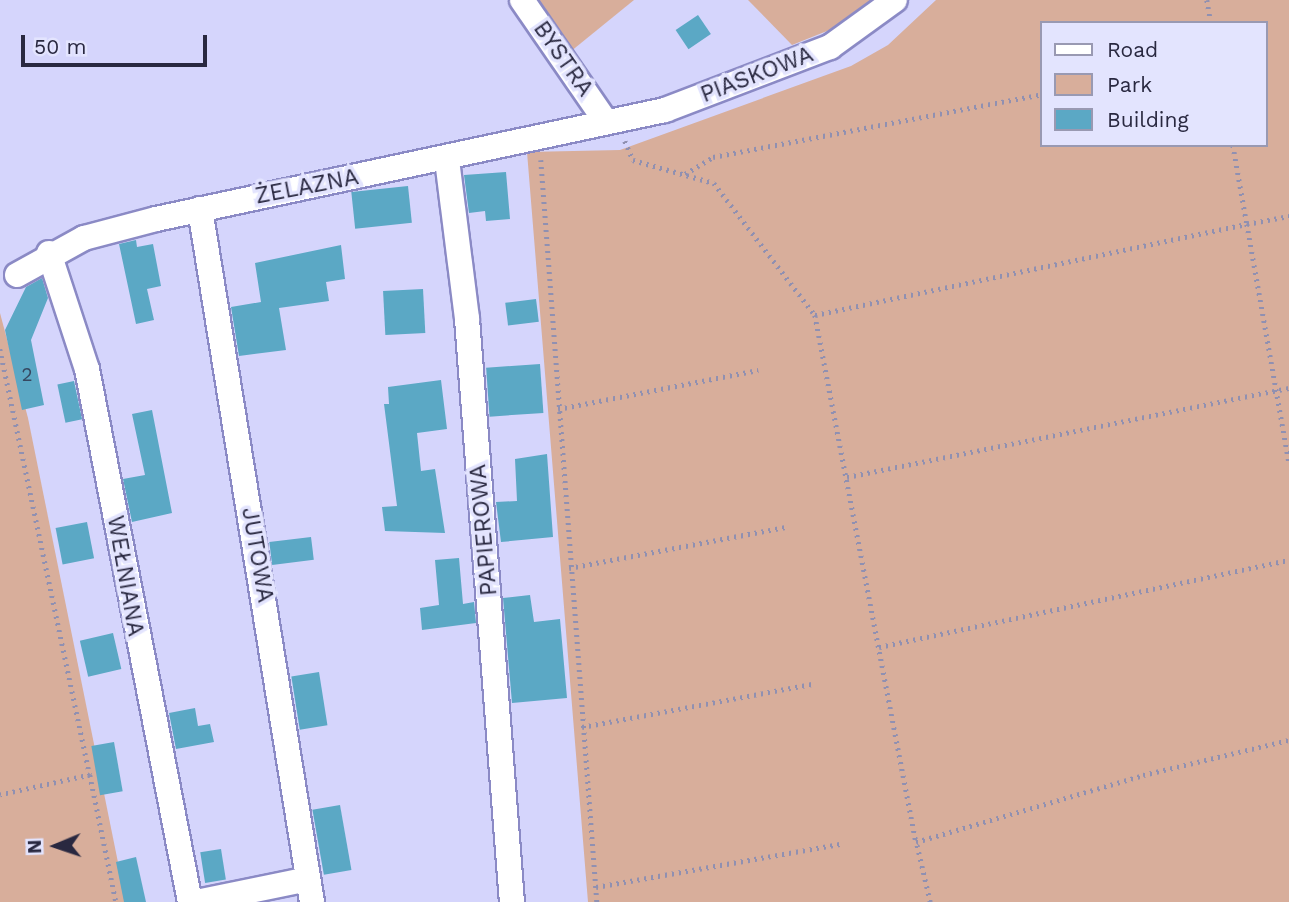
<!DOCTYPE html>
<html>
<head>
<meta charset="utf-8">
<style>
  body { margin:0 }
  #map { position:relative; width:1289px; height:902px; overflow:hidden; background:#d5d5fc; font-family:"Work Sans",sans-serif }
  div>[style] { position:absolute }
  .green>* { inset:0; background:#d8ae9b }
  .building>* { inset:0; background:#5ba8c5; transform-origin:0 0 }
  .path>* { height:4.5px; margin-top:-2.25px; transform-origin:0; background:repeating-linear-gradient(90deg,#9090b1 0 2px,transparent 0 7px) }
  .roads { filter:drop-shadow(2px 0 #8b8ac5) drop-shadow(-2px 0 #8b8ac5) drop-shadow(0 2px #8b8ac5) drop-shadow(0 -2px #8b8ac5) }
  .minor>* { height:24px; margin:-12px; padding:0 12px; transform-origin:12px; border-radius:12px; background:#fff }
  span { translate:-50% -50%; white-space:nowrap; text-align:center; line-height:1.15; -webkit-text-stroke:7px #e3e4fe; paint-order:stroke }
  .number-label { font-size:19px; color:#364861 }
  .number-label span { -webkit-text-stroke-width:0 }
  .street-label { font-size:23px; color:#292840 }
  .legend { position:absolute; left:1040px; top:21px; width:228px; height:126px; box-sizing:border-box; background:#e3e4fe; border:2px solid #9999b2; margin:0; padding:9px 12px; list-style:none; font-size:21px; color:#292840 }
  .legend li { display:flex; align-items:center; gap:14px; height:35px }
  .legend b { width:35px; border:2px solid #9999b2 }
  .north { position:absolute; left:21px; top:811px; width:70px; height:70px; -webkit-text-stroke:5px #e3e4fe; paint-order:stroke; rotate:268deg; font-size:19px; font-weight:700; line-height:28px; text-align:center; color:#292840 }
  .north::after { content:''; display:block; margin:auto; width:24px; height:32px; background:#292840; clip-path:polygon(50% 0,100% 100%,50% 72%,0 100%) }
  .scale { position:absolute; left:21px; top:35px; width:186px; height:32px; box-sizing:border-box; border:4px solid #292840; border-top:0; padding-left:9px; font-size:21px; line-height:24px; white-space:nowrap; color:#292840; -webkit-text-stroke:5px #e3e4fe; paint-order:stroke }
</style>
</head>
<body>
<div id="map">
  <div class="green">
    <div style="clip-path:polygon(535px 0,634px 0,570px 52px)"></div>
    <div style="clip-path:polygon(748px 0,877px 0,837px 27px,792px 45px)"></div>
    <div style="clip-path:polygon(evenodd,936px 0,1289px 0,1289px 902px,588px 902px,527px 152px,620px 150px,851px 66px,888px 45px,936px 0,1042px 23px,1266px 23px,1266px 145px,1042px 145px,1042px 23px)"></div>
    <div style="clip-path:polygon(0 313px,28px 418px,126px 902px,0 902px)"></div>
  </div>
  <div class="building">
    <div style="left:698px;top:15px;width:23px;height:27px;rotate:56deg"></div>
    <div style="clip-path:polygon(506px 172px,510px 219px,486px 221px,485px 211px,469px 213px,464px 175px)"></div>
    <div style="left:408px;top:186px;width:37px;height:57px;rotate:84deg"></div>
    <div style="clip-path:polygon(136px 240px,137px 247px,153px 244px,161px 286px,147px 289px,154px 320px,136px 324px,119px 244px)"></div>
    <div style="clip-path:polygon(341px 245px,345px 279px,326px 282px,329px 301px,279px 308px,286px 350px,239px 356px,231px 307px,261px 302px,255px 263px)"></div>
    <div style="clip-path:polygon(42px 278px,48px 298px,31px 340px,44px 405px,22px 410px,5px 330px,26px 287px)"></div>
    <div style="left:423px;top:289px;width:44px;height:40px;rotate:87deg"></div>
    <div style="left:536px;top:299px;width:23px;height:31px;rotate:83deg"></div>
    <div style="left:540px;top:364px;width:49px;height:54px;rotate:86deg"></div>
    <div style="clip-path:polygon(441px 380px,447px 429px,417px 433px,421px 471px,435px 469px,445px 533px,385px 531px,382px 507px,397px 506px,384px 404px,389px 404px,388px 387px)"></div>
    <div style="left:74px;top:381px;width:39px;height:17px;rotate:78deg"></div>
    <div style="clip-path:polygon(152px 410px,172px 513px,132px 522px,123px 479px,145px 475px,132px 414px)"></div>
    <div style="clip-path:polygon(547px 454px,553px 537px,501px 542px,496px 502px,517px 501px,515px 459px)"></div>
    <div style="left:87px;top:522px;width:37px;height:32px;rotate:79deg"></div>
    <div style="left:311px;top:537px;width:23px;height:42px;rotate:83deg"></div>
    <div style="clip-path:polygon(459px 558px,463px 604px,474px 602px,476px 623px,422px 630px,420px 608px,439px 605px,435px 560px)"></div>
    <div style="clip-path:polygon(530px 595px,534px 622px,560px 619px,567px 698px,512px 703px,503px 598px)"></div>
    <div style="left:113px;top:633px;width:37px;height:34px;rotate:77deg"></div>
    <div style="left:319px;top:672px;width:54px;height:28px;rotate:81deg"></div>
    <div style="clip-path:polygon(195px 708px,198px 726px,210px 724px,214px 742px,176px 749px,169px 713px)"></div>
    <div style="left:114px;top:742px;width:50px;height:23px;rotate:80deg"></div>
    <div style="left:340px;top:805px;width:66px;height:28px;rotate:80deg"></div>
    <div style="left:221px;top:849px;width:31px;height:21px;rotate:81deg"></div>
    <div style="clip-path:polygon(136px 857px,146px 902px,124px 902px,116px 862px)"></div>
  </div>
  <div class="path">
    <div style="left:1207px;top:0;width:23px;rotate:80deg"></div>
    <div style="left:625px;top:141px;width:21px;rotate:67deg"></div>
    <div style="left:633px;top:160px;width:84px;rotate:15.9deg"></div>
    <div style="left:714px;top:183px;width:166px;rotate:52.6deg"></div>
    <div style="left:815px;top:315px;width:537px;rotate:79.15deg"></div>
    <div style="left:1233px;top:145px;width:80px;rotate:80deg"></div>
    <div style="left:1247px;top:224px;width:43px;rotate:-10.8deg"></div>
    <div style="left:541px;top:160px;width:744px;rotate:85.68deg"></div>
    <div style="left:685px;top:174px;width:33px;rotate:-31deg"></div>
    <div style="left:713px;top:157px;width:335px;rotate:-10.8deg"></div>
    <div style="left:815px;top:315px;width:441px;rotate:-11.9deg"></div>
    <div style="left:1247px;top:224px;width:242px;rotate:80deg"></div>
    <div style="left:0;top:349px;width:435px;rotate:78.1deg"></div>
    <div style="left:90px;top:775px;width:92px;rotate:167.5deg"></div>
    <div style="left:558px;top:409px;width:204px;rotate:-11deg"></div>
    <div style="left:847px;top:477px;width:451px;rotate:-11.4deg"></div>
    <div style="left:569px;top:568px;width:222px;rotate:-10.7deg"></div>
    <div style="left:879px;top:647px;width:419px;rotate:-12deg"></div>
    <div style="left:582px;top:727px;width:234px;rotate:-10.6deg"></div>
    <div style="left:90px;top:775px;width:130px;rotate:78.4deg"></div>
    <div style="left:596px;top:887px;width:249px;rotate:-10deg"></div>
    <div style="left:930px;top:902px;width:62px;rotate:-103.1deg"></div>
    <div style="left:916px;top:842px;width:237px;rotate:-16.4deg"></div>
    <div style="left:1143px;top:775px;width:150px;rotate:-13.5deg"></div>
  </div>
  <div class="roads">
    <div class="minor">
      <div style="left:522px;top:0;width:145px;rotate:55.4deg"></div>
      <div style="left:447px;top:160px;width:160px;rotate:82.8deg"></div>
      <div style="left:467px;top:319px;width:585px;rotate:85.59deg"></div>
      <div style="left:200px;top:209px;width:702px;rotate:80.82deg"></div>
      <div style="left:49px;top:253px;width:122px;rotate:71.9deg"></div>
      <div style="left:87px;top:369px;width:543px;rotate:79.06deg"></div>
      <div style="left:17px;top:275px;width:77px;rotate:-28.9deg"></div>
      <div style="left:84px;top:238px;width:74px;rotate:-14.8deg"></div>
      <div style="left:156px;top:219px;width:521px;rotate:-12.09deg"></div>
      <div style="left:665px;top:110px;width:177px;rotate:-20.9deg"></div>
      <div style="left:830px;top:47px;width:80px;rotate:-35.9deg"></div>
      <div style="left:196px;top:902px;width:114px;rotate:-11.6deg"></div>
    </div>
  </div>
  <div class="number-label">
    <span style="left:27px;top:375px">2</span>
  </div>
  <div class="street-label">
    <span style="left:563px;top:59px;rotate:55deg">BYSTRA</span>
    <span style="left:757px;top:75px;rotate:-21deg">PIASKOWA</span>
    <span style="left:307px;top:187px;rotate:-11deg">ŻELAZNA</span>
    <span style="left:484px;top:530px;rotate:-95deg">PAPIEROWA</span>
    <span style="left:257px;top:555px;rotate:80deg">JUTOWA</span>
    <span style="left:125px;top:576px;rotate:80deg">WEŁNIANA</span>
  </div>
  <ul class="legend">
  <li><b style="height:9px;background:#fff"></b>Road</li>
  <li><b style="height:19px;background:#d8ae9b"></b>Park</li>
  <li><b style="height:19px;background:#5ba8c5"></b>Building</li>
  </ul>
  <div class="north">N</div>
  <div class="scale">50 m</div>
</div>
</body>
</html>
